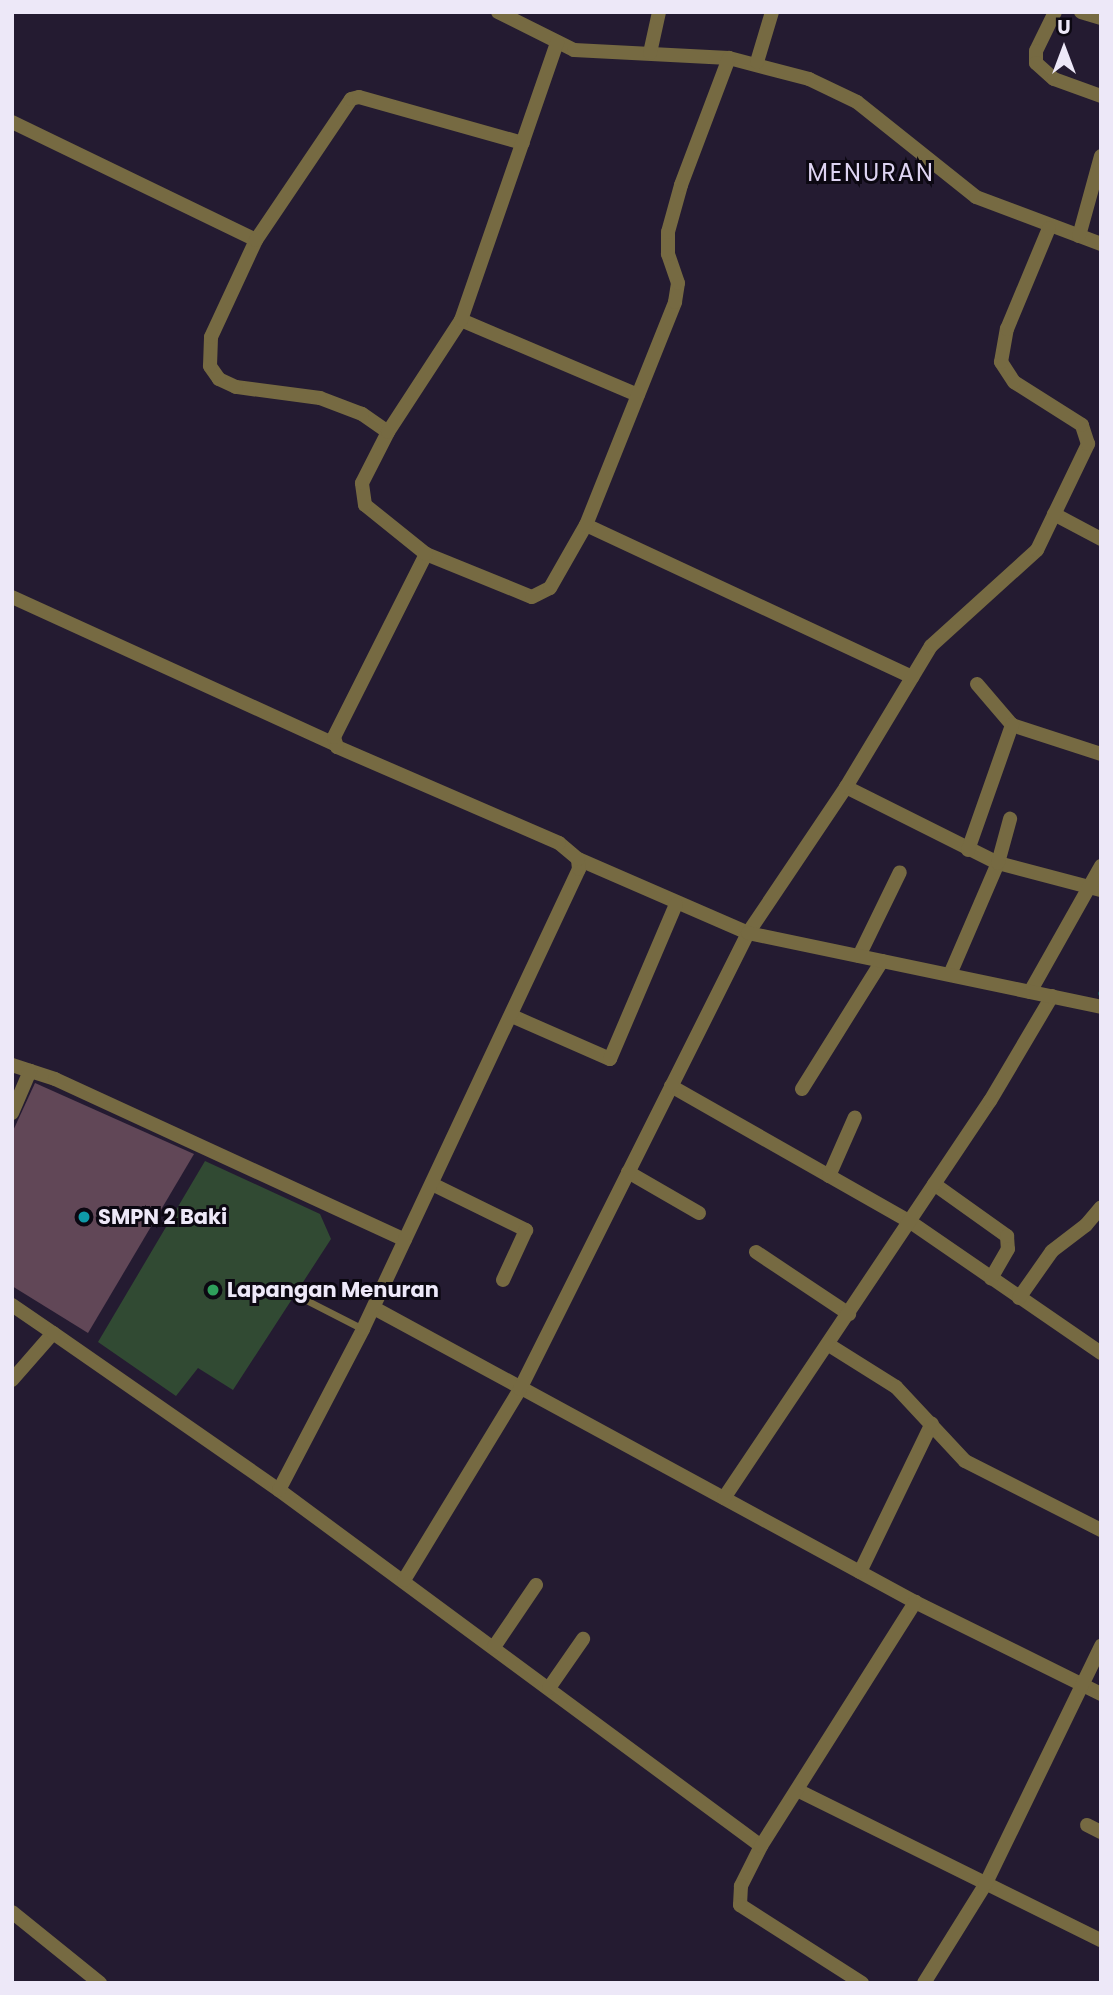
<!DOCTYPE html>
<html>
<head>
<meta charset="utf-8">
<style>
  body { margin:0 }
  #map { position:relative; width:1113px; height:1995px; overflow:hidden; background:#241b31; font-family:Poppins,sans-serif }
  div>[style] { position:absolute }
  .green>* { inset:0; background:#314a33 }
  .stream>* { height:5px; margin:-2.5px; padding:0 2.5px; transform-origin:2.5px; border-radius:2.5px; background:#114b4e }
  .building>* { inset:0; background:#614757 }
  .service>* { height:7px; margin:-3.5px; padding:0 3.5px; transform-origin:3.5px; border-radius:3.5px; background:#766a42 }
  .minor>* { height:14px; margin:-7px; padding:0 7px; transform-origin:7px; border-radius:7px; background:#766a42 }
  .dots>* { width:19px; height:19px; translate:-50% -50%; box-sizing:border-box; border:4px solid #0c0812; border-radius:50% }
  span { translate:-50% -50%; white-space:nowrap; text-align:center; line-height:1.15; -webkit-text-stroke:6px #0c0812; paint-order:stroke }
  .poi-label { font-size:21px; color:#ede8f8; font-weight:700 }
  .left { translate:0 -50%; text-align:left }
  .quarter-label { font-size:24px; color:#ded4f2; letter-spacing:2px }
  .frame { position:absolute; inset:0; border:14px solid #ede8f8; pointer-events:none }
  .north { position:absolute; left:1029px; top:14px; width:70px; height:70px; -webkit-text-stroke:5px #0c0812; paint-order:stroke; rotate:0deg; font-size:19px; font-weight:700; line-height:28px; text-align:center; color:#ede8f8 }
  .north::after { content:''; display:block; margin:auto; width:24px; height:32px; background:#ede8f8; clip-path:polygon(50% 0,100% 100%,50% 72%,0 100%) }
</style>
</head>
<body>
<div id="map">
  <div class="green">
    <div style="clip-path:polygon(205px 1161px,320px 1214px,331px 1239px,233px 1390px,198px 1368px,176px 1396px,98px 1342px)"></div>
  </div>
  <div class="stream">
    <div style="left:1100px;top:993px;width:1px"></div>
  </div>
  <div class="building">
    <div style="clip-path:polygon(35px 1083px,194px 1154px,88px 1333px,12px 1286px,12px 1133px)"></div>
  </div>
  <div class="service">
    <div style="left:306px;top:1300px;width:64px;rotate:27deg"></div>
  </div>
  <div class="minor">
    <div style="left:498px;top:12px;width:85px;rotate:26.6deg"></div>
    <div style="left:574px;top:50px;width:155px;rotate:3deg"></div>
    <div style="left:729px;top:58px;width:83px;rotate:14.7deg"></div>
    <div style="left:809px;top:79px;width:53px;rotate:25.6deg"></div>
    <div style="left:857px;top:102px;width:152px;rotate:38.6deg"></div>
    <div style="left:976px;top:197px;width:134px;rotate:20.6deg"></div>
    <div style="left:1055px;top:12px;width:43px;rotate:116deg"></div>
    <div style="left:1036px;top:51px;width:12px;rotate:90deg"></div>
    <div style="left:1036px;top:63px;width:24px;rotate:42deg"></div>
    <div style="left:1054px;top:79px;width:50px;rotate:19.9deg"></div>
    <div style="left:1081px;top:12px;width:21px;rotate:17deg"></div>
    <div style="left:650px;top:53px;width:42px;rotate:-77.6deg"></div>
    <div style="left:757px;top:62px;width:52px;rotate:-73.3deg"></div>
    <div style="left:12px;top:122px;width:271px;rotate:25.8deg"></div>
    <div style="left:1079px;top:236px;width:83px;rotate:-74.6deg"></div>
    <div style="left:461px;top:320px;width:192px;rotate:23deg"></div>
    <div style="left:388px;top:432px;width:32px;rotate:-145deg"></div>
    <div style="left:362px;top:414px;width:45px;rotate:-159.1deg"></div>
    <div style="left:320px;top:398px;width:85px;rotate:-172.5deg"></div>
    <div style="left:236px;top:387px;width:19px;rotate:-155deg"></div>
    <div style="left:219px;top:379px;width:16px;rotate:-125deg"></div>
    <div style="left:210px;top:366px;width:29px;rotate:-88deg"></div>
    <div style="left:211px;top:337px;width:107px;rotate:-65.1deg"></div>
    <div style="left:256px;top:240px;width:170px;rotate:-56deg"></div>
    <div style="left:351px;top:99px;width:8px;rotate:-14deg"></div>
    <div style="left:359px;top:97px;width:170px;rotate:15.7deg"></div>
    <div style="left:1054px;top:514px;width:53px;rotate:28deg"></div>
    <div style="left:586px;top:525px;width:360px;rotate:25deg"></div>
    <div style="left:426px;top:554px;width:114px;rotate:22.1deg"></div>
    <div style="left:532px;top:597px;width:20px;rotate:-27deg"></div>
    <div style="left:550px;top:588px;width:73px;rotate:-60.3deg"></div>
    <div style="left:586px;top:525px;width:240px;rotate:-68.2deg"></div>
    <div style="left:675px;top:302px;width:19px;rotate:-81deg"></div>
    <div style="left:678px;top:283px;width:31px;rotate:-109deg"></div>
    <div style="left:668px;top:254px;width:22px;rotate:-90deg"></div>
    <div style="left:668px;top:232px;width:49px;rotate:-74.5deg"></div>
    <div style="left:681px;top:185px;width:136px;rotate:-69.3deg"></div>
    <div style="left:12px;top:597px;width:354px;rotate:24.5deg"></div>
    <div style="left:977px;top:684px;width:54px;rotate:49.5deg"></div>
    <div style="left:1012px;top:725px;width:94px;rotate:18deg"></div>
    <div style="left:846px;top:787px;width:170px;rotate:26.6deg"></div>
    <div style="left:998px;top:863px;width:106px;rotate:14.7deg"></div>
    <div style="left:968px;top:850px;width:133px;rotate:-70.6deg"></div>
    <div style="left:578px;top:859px;width:185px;rotate:23.5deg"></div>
    <div style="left:748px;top:933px;width:176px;rotate:-56.1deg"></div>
    <div style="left:846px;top:787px;width:165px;rotate:-58.9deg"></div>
    <div style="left:931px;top:646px;width:143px;rotate:-42.2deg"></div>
    <div style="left:1037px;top:550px;width:118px;rotate:-64.3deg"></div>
    <div style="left:1088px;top:444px;width:20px;rotate:-108deg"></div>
    <div style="left:1082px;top:425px;width:80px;rotate:-147.7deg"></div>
    <div style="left:1014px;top:382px;width:24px;rotate:-123deg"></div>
    <div style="left:1001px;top:362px;width:34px;rotate:-80deg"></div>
    <div style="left:1007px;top:329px;width:109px;rotate:-67.4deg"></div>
    <div style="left:859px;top:956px;width:93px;rotate:-64deg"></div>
    <div style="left:951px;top:972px;width:119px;rotate:-66.7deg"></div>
    <div style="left:998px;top:863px;width:46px;rotate:-74.7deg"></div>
    <div style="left:1030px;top:992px;width:145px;rotate:-60.6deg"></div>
    <div style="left:512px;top:1016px;width:107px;rotate:23.7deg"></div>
    <div style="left:610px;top:1059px;width:168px;rotate:-66.9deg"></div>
    <div style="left:12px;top:1065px;width:45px;rotate:18deg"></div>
    <div style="left:55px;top:1079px;width:385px;rotate:24.7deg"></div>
    <div style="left:671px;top:1086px;width:274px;rotate:29.6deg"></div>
    <div style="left:909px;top:1221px;width:233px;rotate:34.5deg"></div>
    <div style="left:802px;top:1089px;width:151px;rotate:-58deg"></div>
    <div style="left:12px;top:1113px;width:46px;rotate:-66.8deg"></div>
    <div style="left:628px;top:1172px;width:82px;rotate:30deg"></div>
    <div style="left:829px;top:1176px;width:64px;rotate:-66.2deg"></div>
    <div style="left:432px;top:1184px;width:105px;rotate:26.1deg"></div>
    <div style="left:526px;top:1230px;width:55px;rotate:114.7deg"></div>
    <div style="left:934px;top:1184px;width:90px;rotate:35.5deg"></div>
    <div style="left:1007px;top:1236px;width:13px;rotate:86deg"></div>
    <div style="left:1008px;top:1249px;width:34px;rotate:120deg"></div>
    <div style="left:756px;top:1252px;width:112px;rotate:33.7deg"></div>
    <div style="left:1019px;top:1298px;width:57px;rotate:-54.9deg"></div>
    <div style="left:1052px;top:1251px;width:43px;rotate:-37.4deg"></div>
    <div style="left:1086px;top:1225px;width:23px;rotate:-50deg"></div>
    <div style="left:12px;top:1305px;width:50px;rotate:34.3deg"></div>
    <div style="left:374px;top:1308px;width:616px;rotate:28.52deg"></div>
    <div style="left:915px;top:1602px;width:208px;rotate:26.3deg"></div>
    <div style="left:829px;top:1345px;width:79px;rotate:32.1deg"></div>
    <div style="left:896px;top:1387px;width:101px;rotate:47deg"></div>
    <div style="left:965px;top:1461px;width:153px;rotate:26.9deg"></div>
    <div style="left:12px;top:1380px;width:62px;rotate:-48.9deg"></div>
    <div style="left:53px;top:1333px;width:275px;rotate:34.8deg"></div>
    <div style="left:279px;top:1490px;width:599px;rotate:36.45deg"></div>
    <div style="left:761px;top:1846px;width:45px;rotate:116.6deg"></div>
    <div style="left:741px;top:1886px;width:19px;rotate:93deg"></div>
    <div style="left:740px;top:1905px;width:145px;rotate:32.6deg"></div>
    <div style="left:279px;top:1490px;width:182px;rotate:-62.4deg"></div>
    <div style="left:363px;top:1329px;width:508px;rotate:-64.85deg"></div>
    <div style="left:579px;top:869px;width:10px;rotate:-96deg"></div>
    <div style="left:578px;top:859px;width:25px;rotate:-140deg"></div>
    <div style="left:559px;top:843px;width:242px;rotate:-156.6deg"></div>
    <div style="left:337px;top:747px;width:10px;rotate:-107deg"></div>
    <div style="left:334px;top:737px;width:205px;rotate:-63.3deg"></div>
    <div style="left:426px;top:554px;width:78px;rotate:-141.2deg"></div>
    <div style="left:365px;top:505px;width:22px;rotate:-98deg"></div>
    <div style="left:362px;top:483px;width:57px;rotate:-63deg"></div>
    <div style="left:388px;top:432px;width:134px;rotate:-56.9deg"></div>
    <div style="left:461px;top:320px;width:294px;rotate:-70.9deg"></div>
    <div style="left:724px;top:1498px;width:478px;rotate:-56.2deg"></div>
    <div style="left:990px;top:1101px;width:122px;rotate:-59.4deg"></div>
    <div style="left:860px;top:1572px;width:165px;rotate:-64.2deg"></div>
    <div style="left:404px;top:1580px;width:223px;rotate:-58.7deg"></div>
    <div style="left:520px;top:1389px;width:510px;rotate:-63.43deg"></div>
    <div style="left:748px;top:933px;width:361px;rotate:11.8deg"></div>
    <div style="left:494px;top:1647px;width:75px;rotate:-55.9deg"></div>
    <div style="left:549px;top:1688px;width:60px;rotate:-55.2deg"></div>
    <div style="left:797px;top:1790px;width:339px;rotate:26.3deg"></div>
    <div style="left:1087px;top:1825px;width:16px;rotate:27deg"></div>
    <div style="left:761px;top:1846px;width:289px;rotate:-57.7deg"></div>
    <div style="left:12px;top:1912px;width:113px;rotate:38.9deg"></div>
    <div style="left:924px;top:1983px;width:115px;rotate:-58.1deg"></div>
    <div style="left:985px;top:1885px;width:266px;rotate:-64.1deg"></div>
  </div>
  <div class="dots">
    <div style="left:84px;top:1217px;background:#0f9aa8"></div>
    <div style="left:213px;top:1290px;background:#2e9e5b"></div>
  </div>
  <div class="poi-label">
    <span class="left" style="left:98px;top:1217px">SMPN 2 Baki</span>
    <span class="left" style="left:227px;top:1290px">Lapangan Menuran</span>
  </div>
  <div class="quarter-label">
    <span style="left:871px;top:173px">MENURAN</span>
  </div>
  <div class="frame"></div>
  <div class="north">U</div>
</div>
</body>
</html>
